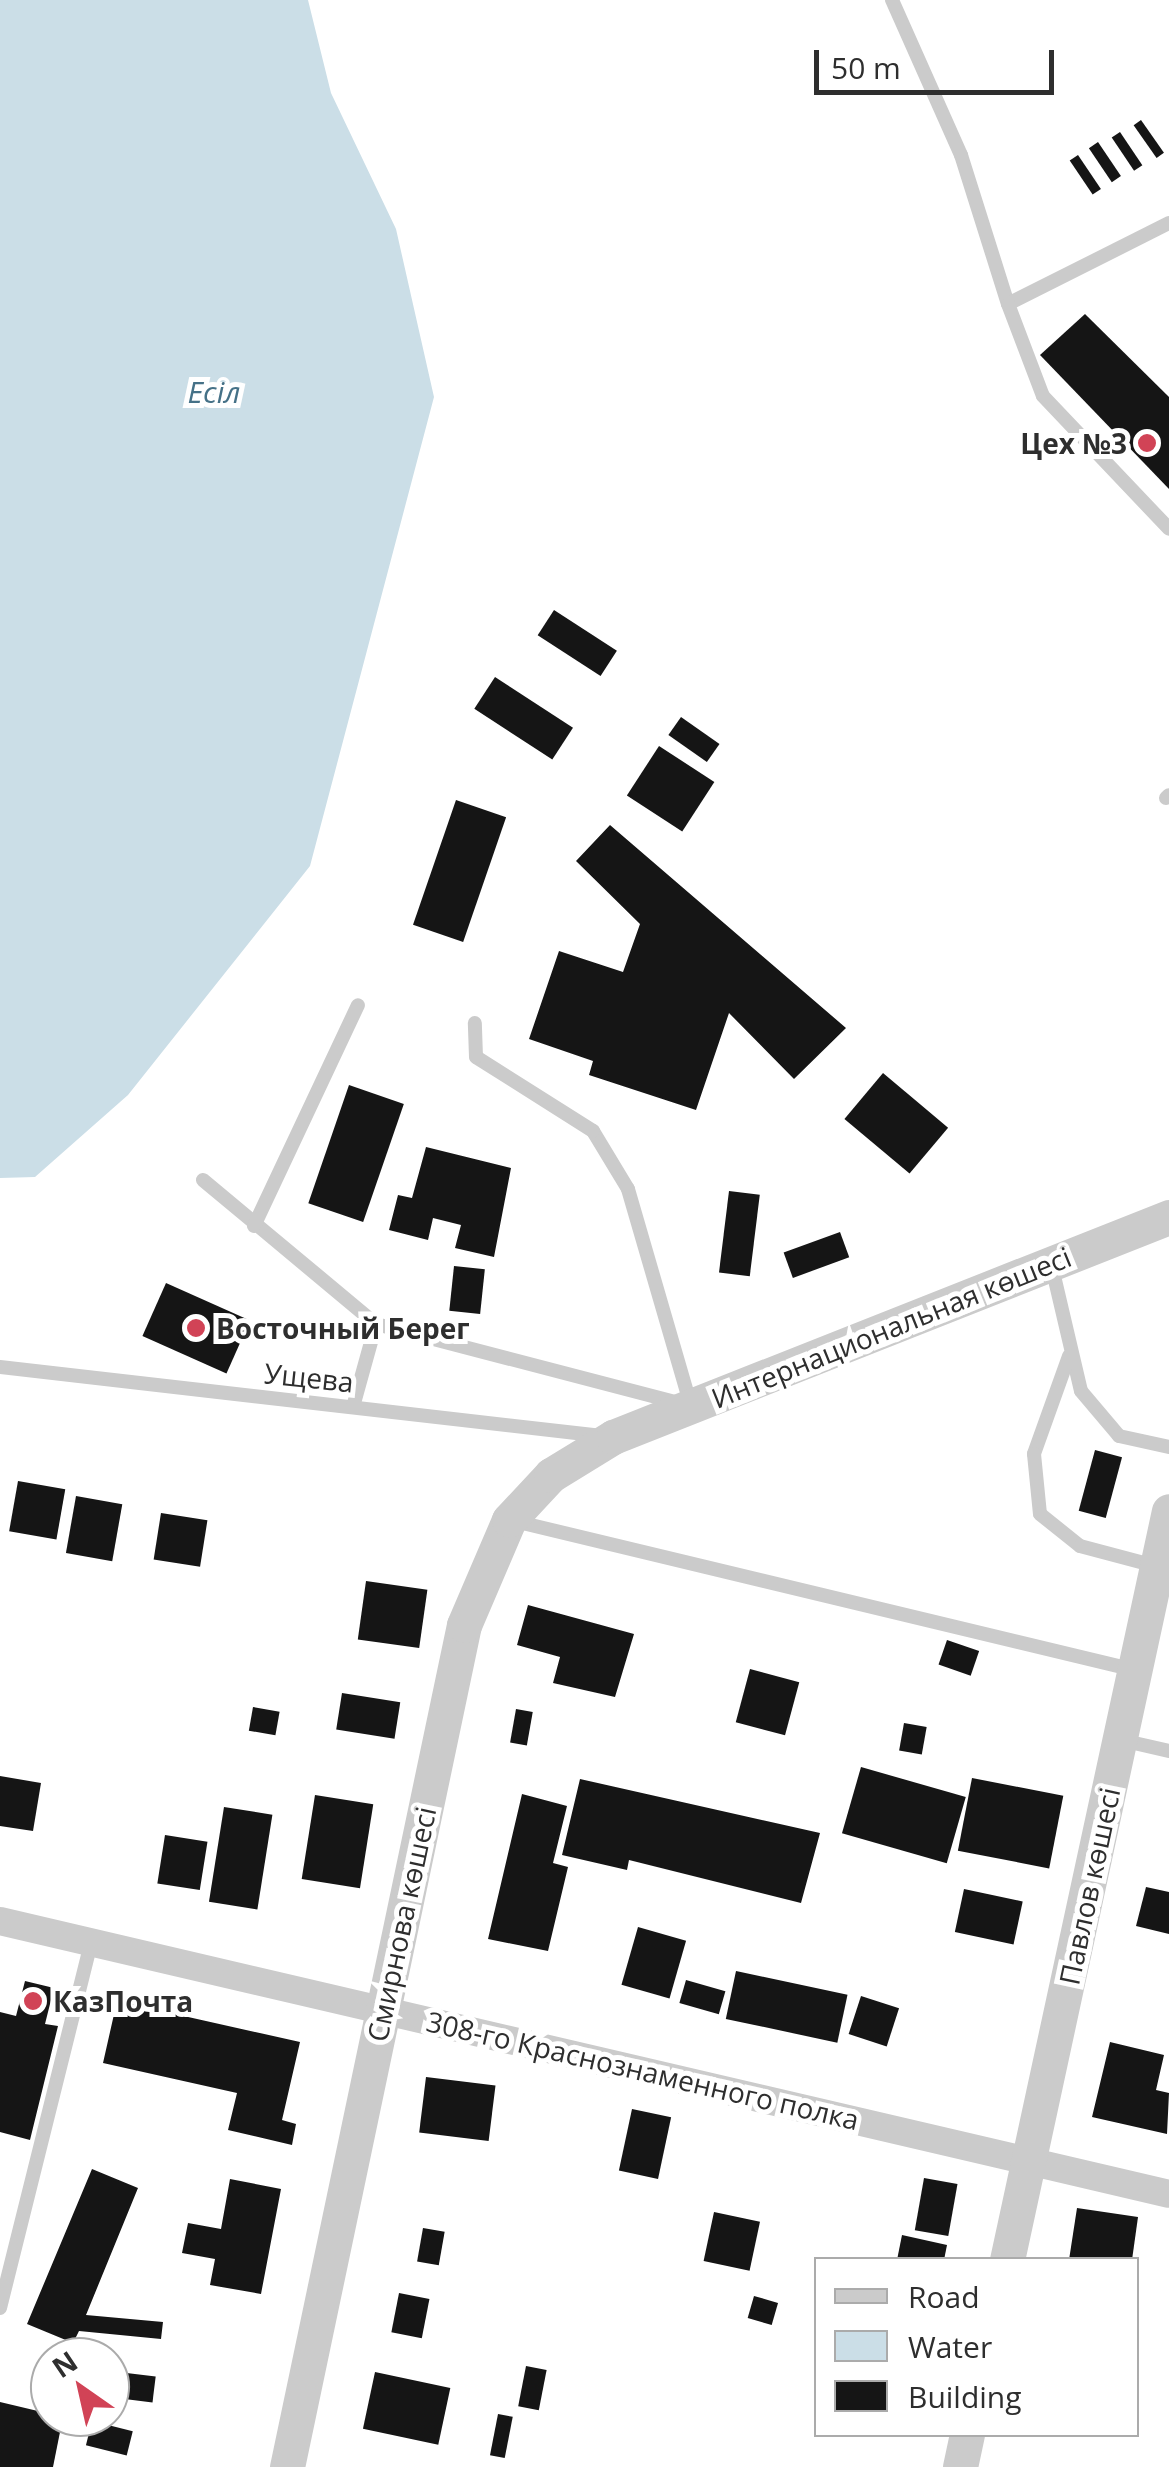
<!DOCTYPE html>
<html>
<head>
<meta charset="utf-8">
<style>
  body { margin:0 }
  #map { position:relative; width:1169px; height:2467px; overflow:hidden; background:#fff; font-family:"Open Sans",sans-serif }
  div>[style] { position:absolute }
  .water>* { inset:0; background:#cbdee7 }
  .building>* { inset:0; background:#151515; transform-origin:0 0 }
  .service>* { height:14px; margin:-7px; padding:0 7px; transform-origin:7px; border-radius:7px; background:#cbcbcb }
  .minor>* { height:28px; margin:-14px; padding:0 14px; transform-origin:14px; border-radius:14px; background:#cbcbcb }
  .tertiary>* { height:35px; margin:-17.5px; padding:0 17.5px; transform-origin:17.5px; border-radius:17.5px; background:#cbcbcb }
  .dots>* { width:28px; height:28px; translate:-50% -50%; box-sizing:border-box; border:5px solid #fff; border-radius:50% }
  span { translate:-50% -50%; white-space:nowrap; text-align:center; line-height:1.15; -webkit-text-stroke:10px #fff; paint-order:stroke }
  .poi-label { font-size:28px; color:#2e2e2e; font-weight:700 }
  .right { translate:-100% -50%; text-align:right }
  .left { translate:0 -50%; text-align:left }
  .street-label { font-size:28px; color:#2e2e2e }
  .water-label { font-size:30px; color:#457187; font-style:italic }
  .legend { position:absolute; left:814px; top:2257px; width:325px; height:180px; box-sizing:border-box; background:#fff; border:2px solid #ababab; margin:0; padding:12px 18px; list-style:none; font-size:30px; color:#2e2e2e }
  .legend li { display:flex; align-items:center; gap:20px; height:50px }
  .legend b { width:50px; border:2px solid #ababab }
  .north { position:absolute; left:30px; top:2337px; width:100px; height:100px; box-sizing:border-box; background:#fff; border:2px solid #ababab; border-radius:50%; rotate:326deg; font-size:28px; font-weight:700; line-height:40px; text-align:center; color:#2e2e2e }
  .north::after { content:''; display:block; margin:auto; width:35px; height:45px; background:#d14356; clip-path:polygon(50% 0,100% 100%,50% 72%,0 100%) }
  .scale { position:absolute; left:814px; top:50px; width:240px; height:45px; box-sizing:border-box; border:5px solid #2e2e2e; border-top:0; padding-left:12px; font-size:30px; line-height:35px; white-space:nowrap; color:#2e2e2e; -webkit-text-stroke:8px #fff; paint-order:stroke }
</style>
</head>
<body>
<div id="map">
  <div class="water">
    <div style="clip-path:polygon(0 0,308px 0,331px 93px,396px 229px,434px 397px,310px 866px,128px 1095px,35px 1177px,0 1178px)"></div>
  </div>
  <div class="building">
    <div style="left:1141px;top:120px;width:40px;height:9px;rotate:55deg"></div>
    <div style="left:1120px;top:132px;width:40px;height:10px;rotate:56deg"></div>
    <div style="left:1098px;top:142px;width:41px;height:11px;rotate:56deg"></div>
    <div style="left:1078px;top:155px;width:41px;height:10px;rotate:56deg"></div>
    <div style="clip-path:polygon(1085px 314px,1169px 397px,1169px 489px,1040px 355px)"></div>
    <div style="left:554px;top:610px;width:75px;height:30px;rotate:33deg"></div>
    <div style="left:495px;top:677px;width:93px;height:38px;rotate:33deg"></div>
    <div style="left:681px;top:717px;width:47px;height:22px;rotate:35deg"></div>
    <div style="left:659px;top:746px;width:66px;height:59px;rotate:33deg"></div>
    <div style="left:456px;top:800px;width:53px;height:132px;rotate:19deg"></div>
    <div style="clip-path:polygon(610px 825px,846px 1028px,794px 1079px,729px 1013px,696px 1110px,589px 1075px,593px 1061px,529px 1039px,559px 951px,623px 972px,640px 924px,576px 861px)"></div>
    <div style="left:883px;top:1073px;width:85px;height:60px;rotate:40deg"></div>
    <div style="left:349px;top:1085px;width:58px;height:125px;rotate:19deg"></div>
    <div style="clip-path:polygon(426px 1147px,511px 1168px,494px 1257px,455px 1248px,461px 1225px,433px 1218px,428px 1240px,389px 1230px,398px 1195px,412px 1198px)"></div>
    <div style="left:729px;top:1191px;width:31px;height:82px;rotate:7deg"></div>
    <div style="left:840px;top:1232px;width:27px;height:60px;rotate:70deg"></div>
    <div style="left:454px;top:1266px;width:31px;height:45px;rotate:6deg"></div>
    <div style="left:166px;top:1283px;width:92px;height:58px;rotate:24deg"></div>
    <div style="left:1095px;top:1450px;width:28px;height:63px;rotate:15deg"></div>
    <div style="left:18px;top:1481px;width:48px;height:51px;rotate:10deg"></div>
    <div style="left:76px;top:1496px;width:47px;height:58px;rotate:10deg"></div>
    <div style="left:161px;top:1513px;width:47px;height:47px;rotate:9deg"></div>
    <div style="left:366px;top:1581px;width:62px;height:59px;rotate:8deg"></div>
    <div style="clip-path:polygon(528px 1605px,634px 1634px,615px 1697px,553px 1683px,560px 1657px,517px 1645px)"></div>
    <div style="left:947px;top:1640px;width:34px;height:26px;rotate:19deg"></div>
    <div style="left:750px;top:1669px;width:51px;height:55px;rotate:15deg"></div>
    <div style="left:342px;top:1693px;width:59px;height:37px;rotate:9deg"></div>
    <div style="left:253px;top:1707px;width:27px;height:24px;rotate:10deg"></div>
    <div style="left:516px;top:1709px;width:17px;height:34px;rotate:10deg"></div>
    <div style="left:904px;top:1723px;width:23px;height:28px;rotate:10deg"></div>
    <div style="left:861px;top:1767px;width:109px;height:69px;rotate:16deg"></div>
    <div style="clip-path:polygon(0 1776px,41px 1783px,33px 1831px,0 1826px)"></div>
    <div style="left:972px;top:1778px;width:93px;height:74px;rotate:11deg"></div>
    <div style="clip-path:polygon(580px 1779px,820px 1833px,801px 1903px,629px 1860px,627px 1870px,562px 1855px)"></div>
    <div style="clip-path:polygon(522px 1794px,567px 1806px,553px 1863px,568px 1867px,548px 1951px,488px 1939px)"></div>
    <div style="left:315px;top:1795px;width:59px;height:85px;rotate:9deg"></div>
    <div style="left:224px;top:1807px;width:49px;height:96px;rotate:9deg"></div>
    <div style="left:165px;top:1835px;width:43px;height:49px;rotate:9deg"></div>
    <div style="clip-path:polygon(1146px 1887px,1169px 1892px,1169px 1934px,1136px 1926px)"></div>
    <div style="left:964px;top:1889px;width:60px;height:44px;rotate:12deg"></div>
    <div style="left:638px;top:1927px;width:50px;height:60px;rotate:16deg"></div>
    <div style="left:736px;top:1971px;width:114px;height:49px;rotate:12deg"></div>
    <div style="left:686px;top:1980px;width:41px;height:24px;rotate:16deg"></div>
    <div style="clip-path:polygon(25px 1981px,54px 1988px,45px 2024px,58px 2026px,30px 2140px,0 2132px,0 2012px,16px 2016px)"></div>
    <div style="left:861px;top:1996px;width:40px;height:40px;rotate:18deg"></div>
    <div style="clip-path:polygon(117px 2001px,300px 2042px,282px 2120px,296px 2124px,292px 2145px,228px 2130px,237px 2093px,103px 2063px)"></div>
    <div style="clip-path:polygon(1110px 2042px,1164px 2055px,1156px 2090px,1169px 2093px,1167px 2134px,1092px 2117px)"></div>
    <div style="left:426px;top:2077px;width:70px;height:56px;rotate:7deg"></div>
    <div style="left:632px;top:2109px;width:40px;height:63px;rotate:12deg"></div>
    <div style="clip-path:polygon(92px 2169px,138px 2188px,86px 2315px,163px 2322px,161px 2339px,79px 2331px,73px 2343px,27px 2324px)"></div>
    <div style="left:924px;top:2178px;width:34px;height:53px;rotate:10deg"></div>
    <div style="clip-path:polygon(230px 2179px,281px 2189px,261px 2294px,210px 2285px,215px 2259px,182px 2253px,188px 2223px,221px 2229px)"></div>
    <div style="clip-path:polygon(1077px 2208px,1138px 2217px,1132px 2260px,1069px 2260px)"></div>
    <div style="left:714px;top:2212px;width:47px;height:50px;rotate:12deg"></div>
    <div style="left:423px;top:2228px;width:22px;height:34px;rotate:10deg"></div>
    <div style="clip-path:polygon(902px 2235px,947px 2245px,944px 2260px,897px 2260px)"></div>
    <div style="left:399px;top:2293px;width:31px;height:40px;rotate:11deg"></div>
    <div style="left:754px;top:2296px;width:25px;height:23px;rotate:16deg"></div>
    <div style="left:526px;top:2366px;width:21px;height:41px;rotate:11deg"></div>
    <div style="left:110px;top:2371px;width:46px;height:26px;rotate:7deg"></div>
    <div style="left:375px;top:2372px;width:77px;height:58px;rotate:12deg"></div>
    <div style="clip-path:polygon(0 2402px,63px 2417px,53px 2467px,0 2467px)"></div>
    <div style="left:498px;top:2414px;width:15px;height:42px;rotate:11deg"></div>
    <div style="left:92px;top:2421px;width:42px;height:25px;rotate:14deg"></div>
  </div>
  <div class="service">
    <div style="left:892px;top:0;width:170px;rotate:66deg"></div>
    <div style="left:961px;top:155px;width:156px;rotate:72.5deg"></div>
    <div style="left:1169px;top:223px;width:180px;rotate:153.3deg"></div>
    <div style="left:1008px;top:304px;width:98px;rotate:69.2deg"></div>
    <div style="left:1043px;top:396px;width:183px;rotate:46.5deg"></div>
    <div style="left:1166px;top:798px;width:4px;rotate:-45deg"></div>
    <div style="left:203px;top:1180px;width:225px;rotate:39.8deg"></div>
    <div style="left:376px;top:1324px;width:325px;rotate:14.6deg"></div>
    <div style="left:691px;top:1406px;width:226px;rotate:-106.2deg"></div>
    <div style="left:628px;top:1189px;width:68px;rotate:-121.1deg"></div>
    <div style="left:593px;top:1131px;width:138px;rotate:-147.7deg"></div>
    <div style="left:476px;top:1057px;width:34px;rotate:-92deg"></div>
    <div style="left:254px;top:1226px;width:244px;rotate:-64.8deg"></div>
    <div style="left:1051px;top:1263px;width:131px;rotate:76.8deg"></div>
    <div style="left:1081px;top:1391px;width:59px;rotate:49.8deg"></div>
    <div style="left:1119px;top:1436px;width:51px;rotate:12.4deg"></div>
    <div style="left:1069px;top:1356px;width:104px;rotate:109.7deg"></div>
    <div style="left:1034px;top:1454px;width:60px;rotate:84.3deg"></div>
    <div style="left:1040px;top:1514px;width:51px;rotate:38.7deg"></div>
    <div style="left:1080px;top:1546px;width:78px;rotate:14.9deg"></div>
    <div style="left:0;top:1367px;width:606px;rotate:6.54deg"></div>
    <div style="left:353px;top:1407px;width:86px;rotate:-74.5deg"></div>
    <div style="left:510px;top:1520px;width:643px;rotate:13.5deg"></div>
    <div style="left:1121px;top:1740px;width:49px;rotate:12.9deg"></div>
    <div style="left:0;top:2308px;width:376px;rotate:-76deg"></div>
  </div>
  <div class="minor">
    <div style="left:0;top:1921px;width:1200px;rotate:13.14deg"></div>
  </div>
  <div class="tertiary">
    <div style="left:1007px;top:2260px;width:766px;rotate:-77.8deg"></div>
    <div style="left:287px;top:2467px;width:860px;rotate:-78.13deg"></div>
    <div style="left:464px;top:1625px;width:114px;rotate:-66.8deg"></div>
    <div style="left:509px;top:1520px;width:62px;rotate:-47deg"></div>
    <div style="left:551px;top:1475px;width:73px;rotate:-31.5deg"></div>
    <div style="left:613px;top:1437px;width:598px;rotate:-21.59deg"></div>
    <div style="left:960px;top:2467px;width:34px;rotate:-78deg"></div>
  </div>
  <div class="dots">
    <div style="left:1147px;top:443px;background:#d14356"></div>
    <div style="left:196px;top:1328px;background:#d14356"></div>
    <div style="left:33px;top:2001px;background:#d14356"></div>
  </div>
  <div class="poi-label">
    <span class="right" style="left:1127px;top:443px">Цех №3</span>
    <span class="left" style="left:216px;top:1328px">Восточный Берег</span>
    <span class="left" style="left:53px;top:2001px">КазПочта</span>
  </div>
  <div class="street-label">
    <span style="left:891px;top:1327px;rotate:-22deg">Интернациональная көшесі</span>
    <span style="left:309px;top:1377px;rotate:6deg">Ущева</span>
    <span style="left:1089px;top:1886px;rotate:-78deg">Павлов көшесі</span>
    <span style="left:401px;top:1924px;rotate:-78deg">Смирнова көшесі</span>
    <span style="left:643px;top:2070px;rotate:13deg">308-го Краснознаменного полка</span>
  </div>
  <div class="water-label">
    <span style="left:214px;top:392px">Есіл</span>
  </div>
  <ul class="legend">
  <li><b style="height:12px;background:#cbcbcb"></b>Road</li>
  <li><b style="height:28px;background:#cbdee7"></b>Water</li>
  <li><b style="height:28px;background:#151515"></b>Building</li>
  </ul>
  <div class="north">N</div>
  <div class="scale">50 m</div>
</div>
</body>
</html>
